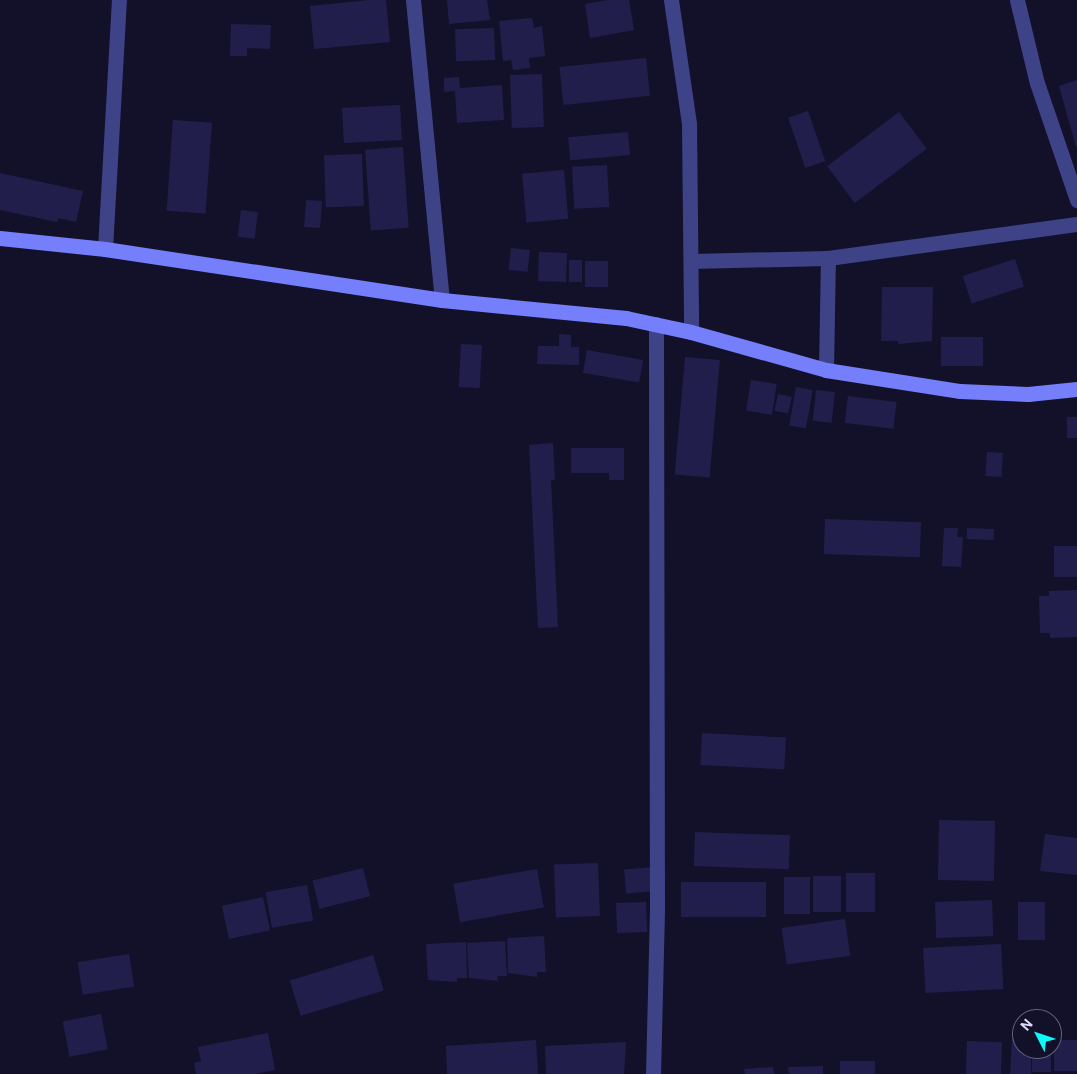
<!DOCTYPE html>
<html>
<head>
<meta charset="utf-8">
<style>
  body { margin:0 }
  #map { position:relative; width:1077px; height:1074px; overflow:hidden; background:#13112a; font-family:Roboto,sans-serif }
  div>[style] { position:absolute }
  .building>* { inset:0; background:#221e4b; transform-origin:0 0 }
  .street>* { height:15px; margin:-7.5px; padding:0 7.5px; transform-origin:7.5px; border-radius:7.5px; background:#3e4388 }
  .secondary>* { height:15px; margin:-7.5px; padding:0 7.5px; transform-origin:7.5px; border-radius:7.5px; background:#757ffc }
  span { translate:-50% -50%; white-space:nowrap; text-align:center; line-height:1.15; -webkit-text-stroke:4px #13112a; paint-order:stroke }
  .north { position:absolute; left:1012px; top:1009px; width:50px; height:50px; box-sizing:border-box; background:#13112a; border:1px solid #63627f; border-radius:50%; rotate:311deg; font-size:14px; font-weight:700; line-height:20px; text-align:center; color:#dcdbfe }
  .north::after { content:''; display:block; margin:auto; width:18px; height:22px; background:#0cf9f9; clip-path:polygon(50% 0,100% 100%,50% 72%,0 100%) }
</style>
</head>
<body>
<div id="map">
  <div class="building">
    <div style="clip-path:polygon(369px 0,386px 0,390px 42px,314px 49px,310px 6px)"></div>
    <div style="clip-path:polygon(447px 0,487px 0,490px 20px,449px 24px)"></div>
    <div style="clip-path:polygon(608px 0,629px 0,634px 30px,590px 38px,585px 4px)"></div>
    <div style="clip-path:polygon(532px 18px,534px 28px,542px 26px,545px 56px,529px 58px,530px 68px,513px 70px,511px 60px,503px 61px,499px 21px)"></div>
    <div style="clip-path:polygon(231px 24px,271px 25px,270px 49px,247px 48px,247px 56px,230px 56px)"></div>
    <div style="left:494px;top:28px;width:32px;height:39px;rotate:88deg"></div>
    <div style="left:646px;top:58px;width:38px;height:87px;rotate:84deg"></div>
    <div style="left:542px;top:74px;width:53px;height:32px;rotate:88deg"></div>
    <div style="clip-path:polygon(459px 77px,460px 88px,502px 85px,504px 120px,457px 123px,455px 91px,444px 92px,444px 78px)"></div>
    <div style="clip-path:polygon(1077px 80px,1077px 147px,1076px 147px,1059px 86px)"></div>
    <div style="left:400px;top:105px;width:35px;height:58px;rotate:87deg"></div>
    <div style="left:808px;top:111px;width:53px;height:21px;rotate:71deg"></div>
    <div style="left:899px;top:112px;width:46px;height:90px;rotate:53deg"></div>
    <div style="left:173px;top:120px;width:39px;height:91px;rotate:4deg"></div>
    <div style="left:628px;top:132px;width:23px;height:60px;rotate:85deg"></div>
    <div style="left:403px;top:147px;width:81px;height:38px;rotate:86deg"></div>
    <div style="left:362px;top:154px;width:52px;height:38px;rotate:88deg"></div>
    <div style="left:607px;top:165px;width:42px;height:35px;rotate:87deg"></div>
    <div style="left:564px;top:170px;width:49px;height:42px;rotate:85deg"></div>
    <div style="clip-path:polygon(0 173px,83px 191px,76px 222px,58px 218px,57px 222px,0 210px)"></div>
    <div style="left:306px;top:200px;width:16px;height:27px;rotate:4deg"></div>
    <div style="left:241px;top:210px;width:17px;height:27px;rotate:7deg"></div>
    <div style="left:511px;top:248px;width:19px;height:22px;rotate:6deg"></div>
    <div style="left:539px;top:252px;width:28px;height:29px;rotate:2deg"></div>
    <div style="left:1015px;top:259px;width:29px;height:55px;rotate:72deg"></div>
    <div style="left:569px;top:260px;width:13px;height:22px"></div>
    <div style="left:585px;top:261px;width:23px;height:26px"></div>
    <div style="clip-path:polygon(882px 287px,933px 287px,932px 341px,898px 344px,898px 341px,881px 341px)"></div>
    <div style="clip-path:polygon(559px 334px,571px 335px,571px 347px,579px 347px,579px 365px,537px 364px,538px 346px,559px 346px)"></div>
    <div style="left:941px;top:337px;width:42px;height:29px"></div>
    <div style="left:461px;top:344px;width:21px;height:43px;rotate:3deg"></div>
    <div style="left:587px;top:350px;width:57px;height:23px;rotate:10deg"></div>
    <div style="left:685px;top:357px;width:35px;height:118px;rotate:5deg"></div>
    <div style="left:751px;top:380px;width:26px;height:31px;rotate:9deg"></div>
    <div style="left:796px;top:387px;width:17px;height:39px;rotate:10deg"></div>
    <div style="left:816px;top:390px;width:19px;height:31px;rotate:6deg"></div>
    <div style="left:778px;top:394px;width:14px;height:17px;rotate:12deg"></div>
    <div style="left:848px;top:396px;width:49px;height:27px;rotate:7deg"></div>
    <div style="left:1067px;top:417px;width:10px;height:21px"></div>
    <div style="clip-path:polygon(553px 443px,555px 480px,551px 480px,558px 627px,538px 628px,529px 445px)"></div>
    <div style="clip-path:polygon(571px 448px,624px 448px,624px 480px,609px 480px,609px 473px,571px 473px)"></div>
    <div style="left:987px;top:452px;width:16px;height:24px;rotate:4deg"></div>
    <div style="left:825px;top:519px;width:96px;height:35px;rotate:2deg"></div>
    <div style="clip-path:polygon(944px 528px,958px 528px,957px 537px,963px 537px,961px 567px,942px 566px)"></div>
    <div style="left:967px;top:528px;width:27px;height:11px;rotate:2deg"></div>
    <div style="left:1077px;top:546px;width:31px;height:23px;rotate:90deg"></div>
    <div style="clip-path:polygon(1077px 590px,1077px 637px,1050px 638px,1050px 633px,1040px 633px,1039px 596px,1049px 596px,1049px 591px)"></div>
    <div style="left:702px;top:733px;width:84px;height:32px;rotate:3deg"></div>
    <div style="left:939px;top:820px;width:56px;height:60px;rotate:1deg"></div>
    <div style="left:695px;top:832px;width:95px;height:34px;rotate:2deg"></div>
    <div style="clip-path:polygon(1045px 834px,1077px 838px,1077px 875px,1040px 871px)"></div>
    <div style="left:598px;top:863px;width:53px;height:44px;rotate:88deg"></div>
    <div style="left:653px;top:867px;width:24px;height:29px;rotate:85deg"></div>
    <div style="left:363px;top:868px;width:29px;height:52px;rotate:76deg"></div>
    <div style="left:537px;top:869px;width:39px;height:85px;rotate:80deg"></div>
    <div style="left:875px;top:873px;width:39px;height:29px;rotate:90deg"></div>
    <div style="left:813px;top:876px;width:28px;height:36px"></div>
    <div style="left:784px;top:877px;width:26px;height:37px"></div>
    <div style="left:766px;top:882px;width:35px;height:85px;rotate:90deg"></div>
    <div style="left:307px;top:885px;width:36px;height:42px;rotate:80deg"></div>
    <div style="left:263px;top:897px;width:34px;height:42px;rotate:78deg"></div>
    <div style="left:992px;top:900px;width:36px;height:57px;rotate:88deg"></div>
    <div style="left:646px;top:902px;width:30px;height:30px;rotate:88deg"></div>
    <div style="left:1018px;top:902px;width:27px;height:38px"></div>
    <div style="left:845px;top:919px;width:37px;height:64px;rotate:82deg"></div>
    <div style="clip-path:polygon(544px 936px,546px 972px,537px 972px,537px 977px,508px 973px,507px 938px)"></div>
    <div style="clip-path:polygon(505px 941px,507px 976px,497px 976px,498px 981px,469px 978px,467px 943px)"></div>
    <div style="clip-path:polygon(466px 942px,467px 978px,457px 978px,457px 982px,428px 980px,426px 944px)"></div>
    <div style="left:1001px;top:944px;width:45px;height:78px;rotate:87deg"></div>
    <div style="left:129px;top:954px;width:33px;height:52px;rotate:81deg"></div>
    <div style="left:373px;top:955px;width:37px;height:87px;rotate:73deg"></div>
    <div style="left:101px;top:1014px;width:36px;height:39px;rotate:79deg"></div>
    <div style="clip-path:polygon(268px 1033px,275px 1070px,255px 1074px,196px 1074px,194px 1063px,201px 1061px,198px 1047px)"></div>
    <div style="clip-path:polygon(1012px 1038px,1022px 1038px,1022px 1049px,1031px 1049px,1031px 1074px,1010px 1074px)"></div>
    <div style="clip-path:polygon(536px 1040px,538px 1074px,447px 1074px,446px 1046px)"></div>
    <div style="left:1077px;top:1040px;width:31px;height:23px;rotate:90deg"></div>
    <div style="left:967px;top:1041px;width:35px;height:33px;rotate:2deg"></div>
    <div style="clip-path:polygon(626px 1042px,624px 1074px,546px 1074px,545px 1046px)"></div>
    <div style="left:1032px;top:1049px;width:19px;height:23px"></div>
    <div style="left:875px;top:1061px;width:13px;height:35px;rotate:90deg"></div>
    <div style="clip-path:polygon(823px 1066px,823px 1074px,789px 1074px,788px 1067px)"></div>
    <div style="clip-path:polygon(773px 1067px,774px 1074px,745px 1074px,744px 1069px)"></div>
  </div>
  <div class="street">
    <div style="left:413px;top:0;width:301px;rotate:84.5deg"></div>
    <div style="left:671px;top:0;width:125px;rotate:81.7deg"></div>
    <div style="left:689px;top:124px;width:208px;rotate:89.4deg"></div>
    <div style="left:1017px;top:0;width:85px;rotate:76.5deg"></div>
    <div style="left:1037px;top:83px;width:124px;rotate:71.1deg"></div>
    <div style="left:105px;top:249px;width:249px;rotate:-86.8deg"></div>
    <div style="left:691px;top:261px;width:137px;rotate:-1.3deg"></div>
    <div style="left:828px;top:258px;width:251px;rotate:-7.8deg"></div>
    <div style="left:826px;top:370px;width:112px;rotate:-89deg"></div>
    <div style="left:653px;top:1074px;width:165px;rotate:-88.6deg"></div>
    <div style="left:657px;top:909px;width:585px;rotate:-90.1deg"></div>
  </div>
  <div class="secondary">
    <div style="left:0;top:238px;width:106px;rotate:6deg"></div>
    <div style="left:105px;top:249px;width:341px;rotate:8.6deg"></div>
    <div style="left:442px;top:300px;width:185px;rotate:5.6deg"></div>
    <div style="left:626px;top:318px;width:66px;rotate:12.2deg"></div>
    <div style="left:691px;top:332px;width:140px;rotate:15.7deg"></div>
    <div style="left:826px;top:370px;width:136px;rotate:8.9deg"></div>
    <div style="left:960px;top:391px;width:68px;rotate:2.5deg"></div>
    <div style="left:1028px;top:394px;width:49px;rotate:-5.8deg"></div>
  </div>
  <div class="north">N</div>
</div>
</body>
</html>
